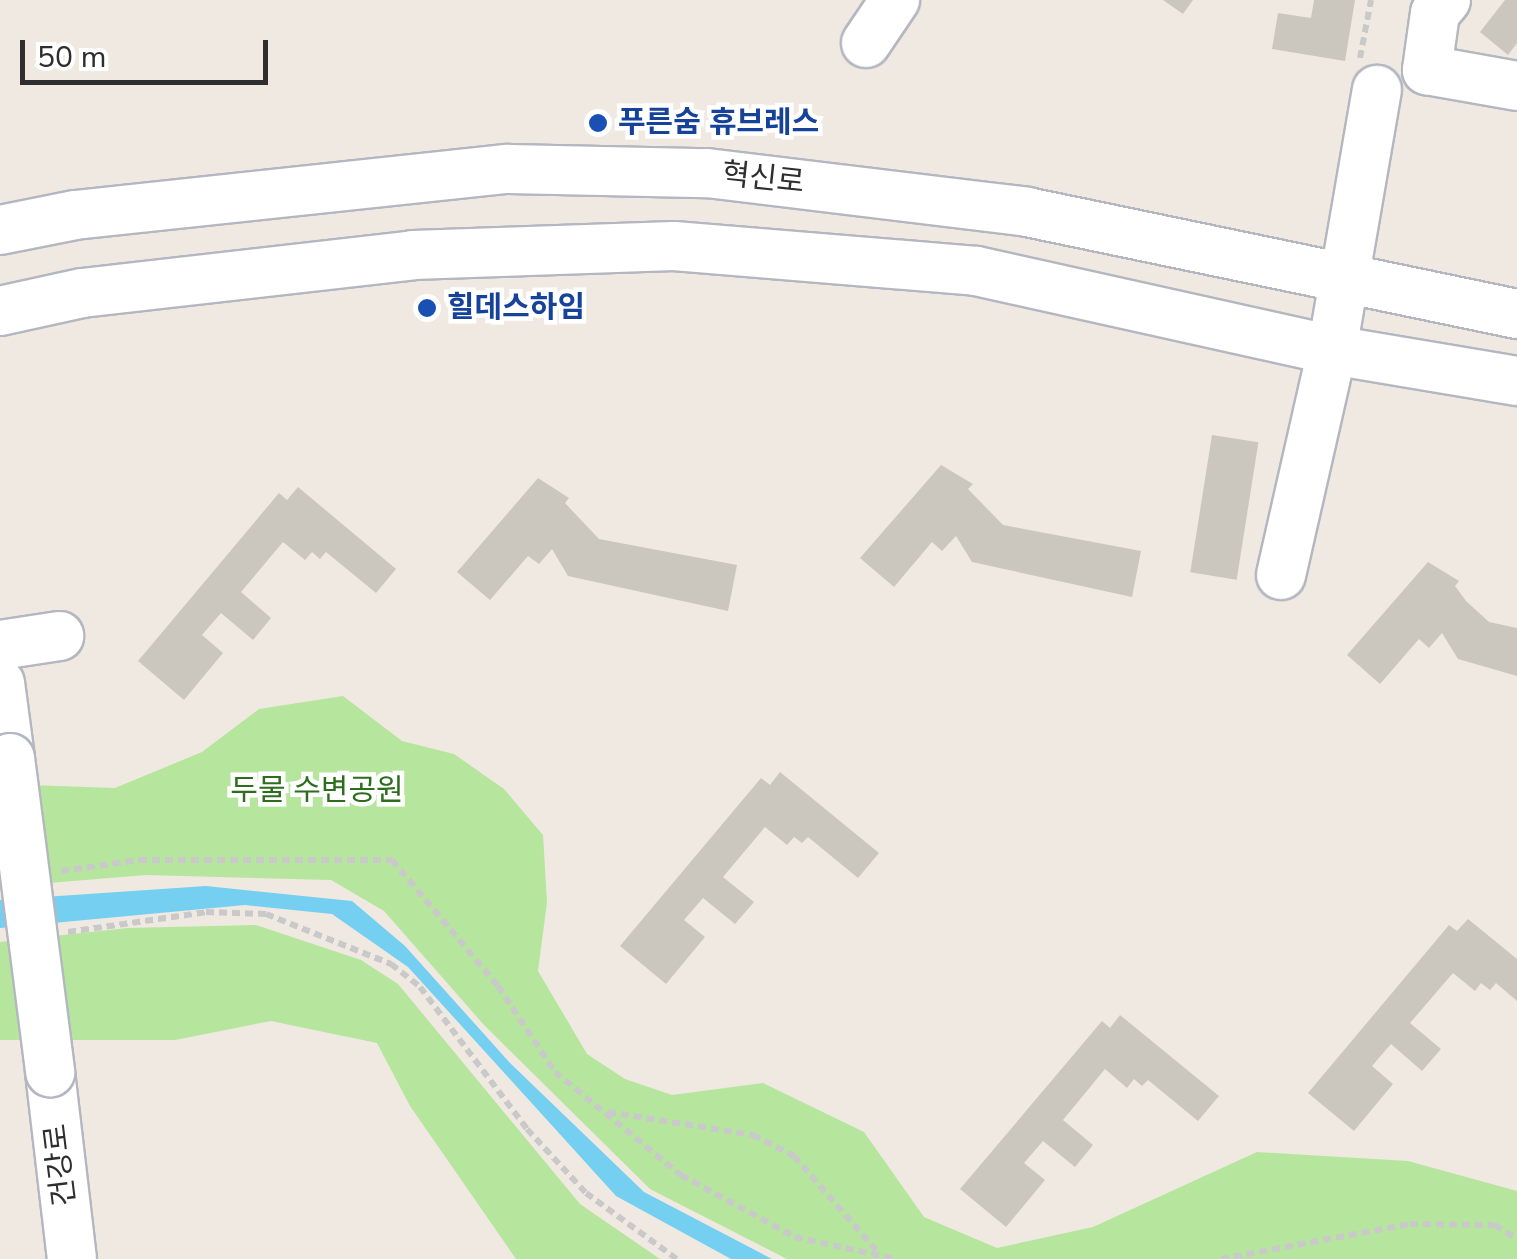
<!DOCTYPE html>
<html>
<head>
<meta charset="utf-8">
<style>
  body { margin:0 }
  #map { position:relative; width:1517px; height:1259px; overflow:hidden; background:#efe9e1; font-family:"Nunito Sans","Noto Sans KR",sans-serif }
  div>[style] { position:absolute }
  .green>* { inset:0; background:#b6e59e }
  .water>* { inset:0; background:#75cff0 }
  .building>* { inset:0; background:#cbc7bf; transform-origin:0 0 }
  .path>* { height:6px; margin-top:-3px; transform-origin:0; background:repeating-linear-gradient(90deg,#c9c9c9 0 8px,transparent 0 13px) }
  .roads { filter:drop-shadow(2px 0 #b4b7c1) drop-shadow(-2px 0 #b4b7c1) drop-shadow(0 2px #b4b7c1) drop-shadow(0 -2px #b4b7c1) }
  .minor>* { height:48px; margin:-24px; padding:0 24px; transform-origin:24px; border-radius:24px; background:#fff }
  .bridges { filter:drop-shadow(2px 0 #b4b7c1) drop-shadow(-2px 0 #b4b7c1) drop-shadow(0 2px #b4b7c1) drop-shadow(0 -2px #b4b7c1) }
  .minor-bridge>* { height:48px; margin:-24px; padding:0 24px; transform-origin:24px; border-radius:24px; background:#fff }
  .dots>* { width:28px; height:28px; translate:-50% -50%; box-sizing:border-box; border:5px solid #fff; border-radius:50% }
  span { translate:-50% -50%; white-space:nowrap; text-align:center; line-height:1.15; -webkit-text-stroke:9px #fff; paint-order:stroke }
  .transit-label { font-size:30px; color:#164399; font-weight:700 }
  .left { translate:0 -50%; text-align:left }
  .street-label { font-size:30px; color:#2e2e2e }
  .park-label { font-size:30px; color:#2c6e1b }
  .scale { position:absolute; left:20px; top:40px; width:248px; height:45px; box-sizing:border-box; border:5px solid #2e2e2e; border-top:0; padding-left:12px; font-size:30px; line-height:35px; white-space:nowrap; color:#2e2e2e; -webkit-text-stroke:8px #fff; paint-order:stroke }
</style>
</head>
<body>
<div id="map">
  <div class="green">
    <div style="clip-path:polygon(343px 696px,402px 741px,454px 754px,504px 789px,543px 835px,547px 902px,538px 971px,587px 1054px,625px 1079px,672px 1095px,763px 1083px,864px 1132px,924px 1217px,997px 1248px,1093px 1227px,1257px 1152px,1408px 1161px,1517px 1191px,1517px 1259px,787px 1259px,650px 1189px,484px 1025px,384px 911px,331px 880px,146px 875px,0 887px,0 784px,115px 788px,202px 752px,259px 709px)"></div>
    <div style="clip-path:polygon(256px 925px,361px 960px,398px 984px,580px 1204px,660px 1259px,516px 1259px,410px 1106px,377px 1043px,271px 1021px,175px 1040px,0 1040px,0 942px,127px 928px)"></div>
  </div>
  <div class="water">
    <div style="clip-path:polygon(206px 886px,352px 901px,405px 946px,510px 1063px,644px 1192px,772px 1259px,731px 1259px,616px 1196px,408px 967px,332px 914px,245px 905px,0 928px,0 900px)"></div>
  </div>
  <div class="building">
    <div style="clip-path:polygon(1163px 0,1193px 0,1183px 14px)"></div>
    <div style="clip-path:polygon(1314px 0,1355px 0,1345px 61px,1272px 49px,1278px 13px,1311px 18px)"></div>
    <div style="clip-path:polygon(1505px 0,1517px 0,1517px 43px,1508px 55px,1480px 32px)"></div>
    <div style="left:1212px;top:435px;width:47px;height:139px;rotate:9deg"></div>
    <div style="clip-path:polygon(941px 465px,973px 484px,968px 489px,1003px 525px,1141px 551px,1132px 597px,972px 562px,956px 536px,942px 551px,932px 542px,894px 587px,860px 558px)"></div>
    <div style="clip-path:polygon(538px 478px,569px 498px,565px 503px,599px 539px,737px 565px,728px 611px,568px 576px,552px 549px,539px 564px,528px 556px,490px 600px,457px 572px)"></div>
    <div style="clip-path:polygon(298px 487px,396px 569px,376px 593px,326px 552px,320px 559px,312px 552px,305px 560px,283px 542px,241px 592px,271px 618px,253px 640px,221px 613px,202px 635px,223px 653px,184px 700px,138px 661px,279px 493px,287px 500px)"></div>
    <div style="clip-path:polygon(1428px 562px,1459px 581px,1455px 586px,1466px 601px,1489px 622px,1517px 628px,1517px 676px,1458px 659px,1442px 633px,1429px 648px,1419px 639px,1380px 684px,1347px 655px)"></div>
    <div style="clip-path:polygon(780px 772px,879px 853px,858px 878px,808px 837px,802px 843px,794px 837px,787px 845px,765px 827px,723px 877px,754px 902px,735px 924px,703px 898px,684px 920px,705px 937px,666px 984px,620px 946px,761px 778px,770px 785px)"></div>
    <div style="clip-path:polygon(1468px 919px,1517px 959px,1517px 1001px,1496px 983px,1490px 990px,1481px 983px,1475px 991px,1453px 973px,1410px 1023px,1441px 1049px,1422px 1071px,1391px 1044px,1372px 1066px,1393px 1084px,1354px 1131px,1308px 1093px,1449px 925px,1457px 931px)"></div>
    <div style="clip-path:polygon(1120px 1015px,1219px 1096px,1198px 1121px,1148px 1080px,1142px 1086px,1134px 1079px,1127px 1088px,1105px 1069px,1063px 1120px,1093px 1145px,1075px 1167px,1043px 1141px,1024px 1163px,1045px 1180px,1006px 1227px,960px 1189px,1102px 1021px,1110px 1028px)"></div>
  </div>
  <div class="path">
    <div style="left:1360px;top:58px;width:59px;rotate:-79.3deg"></div>
    <div style="left:61px;top:871px;width:79px;rotate:-8deg"></div>
    <div style="left:139px;top:860px;width:253px"></div>
    <div style="left:392px;top:860px;width:165px;rotate:49.9deg"></div>
    <div style="left:498px;top:986px;width:103px;rotate:56.5deg"></div>
    <div style="left:555px;top:1072px;width:163px;rotate:39.3deg"></div>
    <div style="left:681px;top:1175px;width:130px;rotate:28.5deg"></div>
    <div style="left:795px;top:1237px;width:103px;rotate:12.3deg"></div>
    <div style="left:68px;top:932px;width:139px;rotate:-8.2deg"></div>
    <div style="left:206px;top:912px;width:60px;rotate:1.9deg"></div>
    <div style="left:266px;top:914px;width:135px;rotate:21.8deg"></div>
    <div style="left:391px;top:964px;width:37px;rotate:38deg"></div>
    <div style="left:420px;top:987px;width:178px;rotate:53deg"></div>
    <div style="left:527px;top:1129px;width:87px;rotate:47.3deg"></div>
    <div style="left:586px;top:1193px;width:112px;rotate:36deg"></div>
    <div style="left:608px;top:1112px;width:147px;rotate:9deg"></div>
    <div style="left:753px;top:1135px;width:46px;rotate:27.1deg"></div>
    <div style="left:794px;top:1156px;width:125px;rotate:48.9deg"></div>
    <div style="left:1221px;top:1259px;width:192px;rotate:-10.5deg"></div>
    <div style="left:1410px;top:1224px;width:85px;rotate:0.7deg"></div>
    <div style="left:1495px;top:1225px;width:26px;rotate:32deg"></div>
  </div>
  <div class="roads">
    <div class="minor">
      <div style="left:1446px;top:0;width:17px;rotate:130deg"></div>
      <div style="left:1435px;top:13px;width:58px;rotate:98deg"></div>
      <div style="left:1427px;top:70px;width:91px;rotate:10.1deg"></div>
      <div style="left:866px;top:43px;width:52px;rotate:-56deg"></div>
      <div style="left:0;top:230px;width:76px;rotate:-11.3deg"></div>
      <div style="left:75px;top:215px;width:436px;rotate:-6.1deg"></div>
      <div style="left:509px;top:169px;width:198px;rotate:1.2deg"></div>
      <div style="left:707px;top:173px;width:322px;rotate:6.9deg"></div>
      <div style="left:1027px;top:212px;width:501px;rotate:11.76deg"></div>
      <div style="left:0;top:311px;width:84px;rotate:-12.4deg"></div>
      <div style="left:82px;top:293px;width:333px;rotate:-6.5deg"></div>
      <div style="left:413px;top:255px;width:261px;rotate:-2deg"></div>
      <div style="left:674px;top:246px;width:303px;rotate:4.7deg"></div>
      <div style="left:976px;top:271px;width:365px;rotate:12.5deg"></div>
      <div style="left:1332px;top:350px;width:188px;rotate:9.5deg"></div>
      <div style="left:1281px;top:575px;width:231px;rotate:-77.2deg"></div>
      <div style="left:1332px;top:350px;width:264px;rotate:-80.2deg"></div>
      <div style="left:0;top:645px;width:60px;rotate:-8.7deg"></div>
      <div style="left:0;top:683px;width:76px;rotate:82.4deg"></div>
      <div style="left:50px;top:1072px;width:188px;rotate:83.3deg"></div>
    </div>
  </div>
  <div class="bridges">
    <div class="minor-bridge">
      <div style="left:10px;top:758px;width:317px;rotate:82.7deg"></div>
    </div>
  </div>
  <div class="dots">
    <div style="left:598px;top:123px;background:#1a4fb4"></div>
    <div style="left:427px;top:308px;background:#1a4fb4"></div>
  </div>
  <div class="transit-label">
    <span class="left" style="left:618px;top:123px">푸른숨 휴브레스</span>
    <span class="left" style="left:447px;top:308px">힐데스하임</span>
  </div>
  <div class="street-label">
    <span style="left:763px;top:179px;rotate:6deg">혁신로</span>
    <span style="left:61px;top:1165px;rotate:-97deg">건강로</span>
  </div>
  <div class="park-label">
    <span style="left:317px;top:791px">두물 수변공원</span>
  </div>
  <div class="scale">50 m</div>
</div>
</body>
</html>
